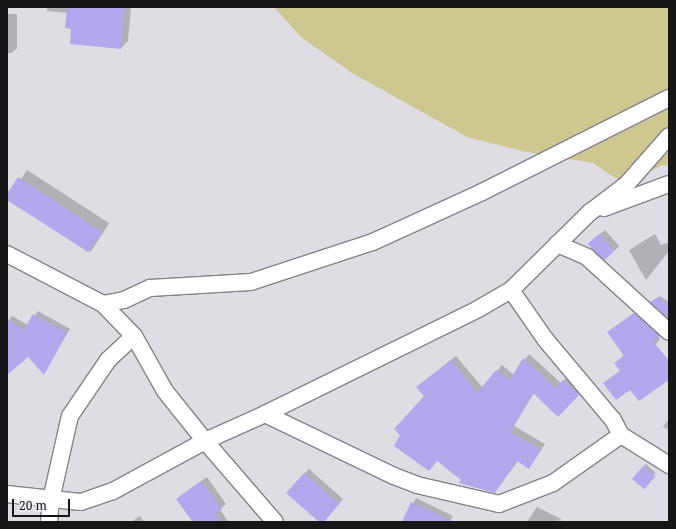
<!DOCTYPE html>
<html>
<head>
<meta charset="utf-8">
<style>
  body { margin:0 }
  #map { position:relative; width:676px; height:529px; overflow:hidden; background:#dedde3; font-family:"Noto Serif",serif }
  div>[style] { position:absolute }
  .green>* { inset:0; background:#cdc890 }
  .shadow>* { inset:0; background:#0003; transform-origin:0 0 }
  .building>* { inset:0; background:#b2a8ed; transform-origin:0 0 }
  .roads { filter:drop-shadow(1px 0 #848389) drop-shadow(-1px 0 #848389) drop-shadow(0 1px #848389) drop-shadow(0 -1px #848389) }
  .street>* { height:16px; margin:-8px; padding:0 8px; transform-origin:8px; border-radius:8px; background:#fff }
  span { translate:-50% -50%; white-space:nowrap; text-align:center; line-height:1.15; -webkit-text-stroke:3.5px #ebebf0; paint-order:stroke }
  .frame { position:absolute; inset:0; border:8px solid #161617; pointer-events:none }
  .scale { position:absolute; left:12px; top:499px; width:58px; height:18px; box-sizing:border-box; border:2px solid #161617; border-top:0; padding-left:5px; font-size:12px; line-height:14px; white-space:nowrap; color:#161617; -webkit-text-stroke:3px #ebebf0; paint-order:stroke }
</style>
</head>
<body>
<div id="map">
  <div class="green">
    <div style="clip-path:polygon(274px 7px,669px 7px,669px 166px,662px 165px,626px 185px,593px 163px,527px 152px,467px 137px,352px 73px,301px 37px)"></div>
  </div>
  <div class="shadow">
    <div style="clip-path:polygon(47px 7px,131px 7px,128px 41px,121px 48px,72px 28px,68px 13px,47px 11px)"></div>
    <div style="clip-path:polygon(7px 14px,17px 14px,17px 48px,12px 53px,7px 53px)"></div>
    <div style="left:27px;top:170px;width:98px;height:34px;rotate:33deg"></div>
    <div style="clip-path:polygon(605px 230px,619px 246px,614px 251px,594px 239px)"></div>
    <div style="clip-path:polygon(655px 234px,661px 245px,669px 242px,669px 251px,646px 280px,629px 250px)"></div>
    <div style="clip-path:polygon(660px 296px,669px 302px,669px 318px,654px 300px)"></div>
    <div style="clip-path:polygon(640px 309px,663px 331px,657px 336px,660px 339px,619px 392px,604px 383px,621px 370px,616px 363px,624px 355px,609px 332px)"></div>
    <div style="clip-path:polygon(38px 311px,70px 329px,44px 373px,28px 356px,7px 374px,7px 322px,12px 316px,28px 325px)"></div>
    <div style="clip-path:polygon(529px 354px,561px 383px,569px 375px,583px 389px,558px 416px,534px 393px,514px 426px,545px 444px,529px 468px,518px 461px,495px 492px,463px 480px,438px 460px,423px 382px,456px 356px,483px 388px,502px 365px,514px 375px)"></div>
    <div style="clip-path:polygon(669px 419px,669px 430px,663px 427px)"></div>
    <div style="left:646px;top:464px;width:13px;height:20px;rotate:42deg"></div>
    <div style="clip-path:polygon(309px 469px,343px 499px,323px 522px,304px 474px)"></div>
    <div style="clip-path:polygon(207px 477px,226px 504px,220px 509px,228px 522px,194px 522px,182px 495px)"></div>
    <div style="clip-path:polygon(416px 498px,453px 516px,449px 522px,404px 522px)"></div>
    <div style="clip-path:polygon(537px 507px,561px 519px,560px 522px,558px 519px,557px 522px,527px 522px)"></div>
    <div style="clip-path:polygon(140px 516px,144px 522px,131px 522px)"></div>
  </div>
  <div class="building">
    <div style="clip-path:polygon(67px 7px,125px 7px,121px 49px,70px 44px,71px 29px,65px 28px)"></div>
    <div style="clip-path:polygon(18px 177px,102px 232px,88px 252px,7px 200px,7px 194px)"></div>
    <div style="left:599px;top:234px;width:23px;height:15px;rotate:49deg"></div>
    <div style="clip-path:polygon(658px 297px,669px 306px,669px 319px,650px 302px)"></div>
    <div style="clip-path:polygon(634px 313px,660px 336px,653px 341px,669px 361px,669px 380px,639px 401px,630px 390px,616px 400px,603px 383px,620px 371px,614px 363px,624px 356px,607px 332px)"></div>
    <div style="clip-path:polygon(33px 314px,67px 333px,44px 375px,28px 357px,7px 375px,7px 319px,24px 330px)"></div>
    <div style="clip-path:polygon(523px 358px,555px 388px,563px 380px,579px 395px,558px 417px,533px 393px,510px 432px,541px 450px,529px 469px,517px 461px,495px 493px,459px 483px,461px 480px,437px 461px,429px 471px,394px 446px,400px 435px,394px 429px,424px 396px,416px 387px,451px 360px,477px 393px,496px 370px,510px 380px)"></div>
    <div style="left:643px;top:466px;width:16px;height:17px;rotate:40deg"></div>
    <div style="clip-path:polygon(304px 473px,339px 504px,324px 522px,319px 522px,286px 493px)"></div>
    <div style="clip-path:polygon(201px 481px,222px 509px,215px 514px,221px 522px,193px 522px,176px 499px)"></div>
    <div style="clip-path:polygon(411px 502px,454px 522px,402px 522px)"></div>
  </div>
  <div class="roads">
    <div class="street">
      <div style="left:604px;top:208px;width:69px;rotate:-20.3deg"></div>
      <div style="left:557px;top:244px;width:33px;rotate:23deg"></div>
      <div style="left:587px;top:257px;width:111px;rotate:42.4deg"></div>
      <div style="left:7px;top:254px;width:108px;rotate:27.5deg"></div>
      <div style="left:103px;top:304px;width:21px;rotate:-11deg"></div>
      <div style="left:124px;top:300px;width:29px;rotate:-25deg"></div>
      <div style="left:150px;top:288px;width:101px;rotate:-3.4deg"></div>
      <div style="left:251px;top:282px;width:128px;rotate:-18.2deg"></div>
      <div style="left:373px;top:242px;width:120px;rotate:-24.6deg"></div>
      <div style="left:482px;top:192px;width:209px;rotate:-26.7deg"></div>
      <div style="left:511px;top:290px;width:60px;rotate:55.2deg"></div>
      <div style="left:545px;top:339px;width:106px;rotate:50deg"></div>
      <div style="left:613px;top:420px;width:17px;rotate:62deg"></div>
      <div style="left:621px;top:435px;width:57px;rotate:32deg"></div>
      <div style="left:103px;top:304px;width:45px;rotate:45.9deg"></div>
      <div style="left:134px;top:336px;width:63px;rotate:60.6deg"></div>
      <div style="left:165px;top:391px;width:64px;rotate:51.3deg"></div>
      <div style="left:205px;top:441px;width:107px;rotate:49.2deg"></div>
      <div style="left:265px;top:414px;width:143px;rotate:25.7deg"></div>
      <div style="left:394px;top:476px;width:25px;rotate:21deg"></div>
      <div style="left:417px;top:485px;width:84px;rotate:13deg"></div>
      <div style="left:499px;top:504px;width:58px;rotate:-21.3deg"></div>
      <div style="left:553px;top:483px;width:83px;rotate:-35.2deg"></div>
      <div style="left:7px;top:494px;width:74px;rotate:6.2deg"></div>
      <div style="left:81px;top:502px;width:34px;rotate:-19deg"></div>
      <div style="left:113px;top:491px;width:105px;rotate:-28.5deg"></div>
      <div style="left:205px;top:441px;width:66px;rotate:-24.2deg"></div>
      <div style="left:265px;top:414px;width:237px;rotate:-26.2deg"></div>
      <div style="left:478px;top:309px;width:38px;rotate:-30deg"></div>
      <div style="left:511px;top:290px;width:110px;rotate:-44.6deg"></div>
      <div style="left:589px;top:213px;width:46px;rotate:-37.1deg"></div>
      <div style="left:626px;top:185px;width:65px;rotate:-48.7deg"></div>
      <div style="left:49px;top:522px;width:22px;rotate:-85deg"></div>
      <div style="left:51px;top:500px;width:86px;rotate:-77.3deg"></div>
      <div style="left:70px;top:416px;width:68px;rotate:-55.8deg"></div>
      <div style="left:108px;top:360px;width:35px;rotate:-43deg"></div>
    </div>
  </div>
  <div class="frame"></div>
  <div class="scale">20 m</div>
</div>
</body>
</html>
